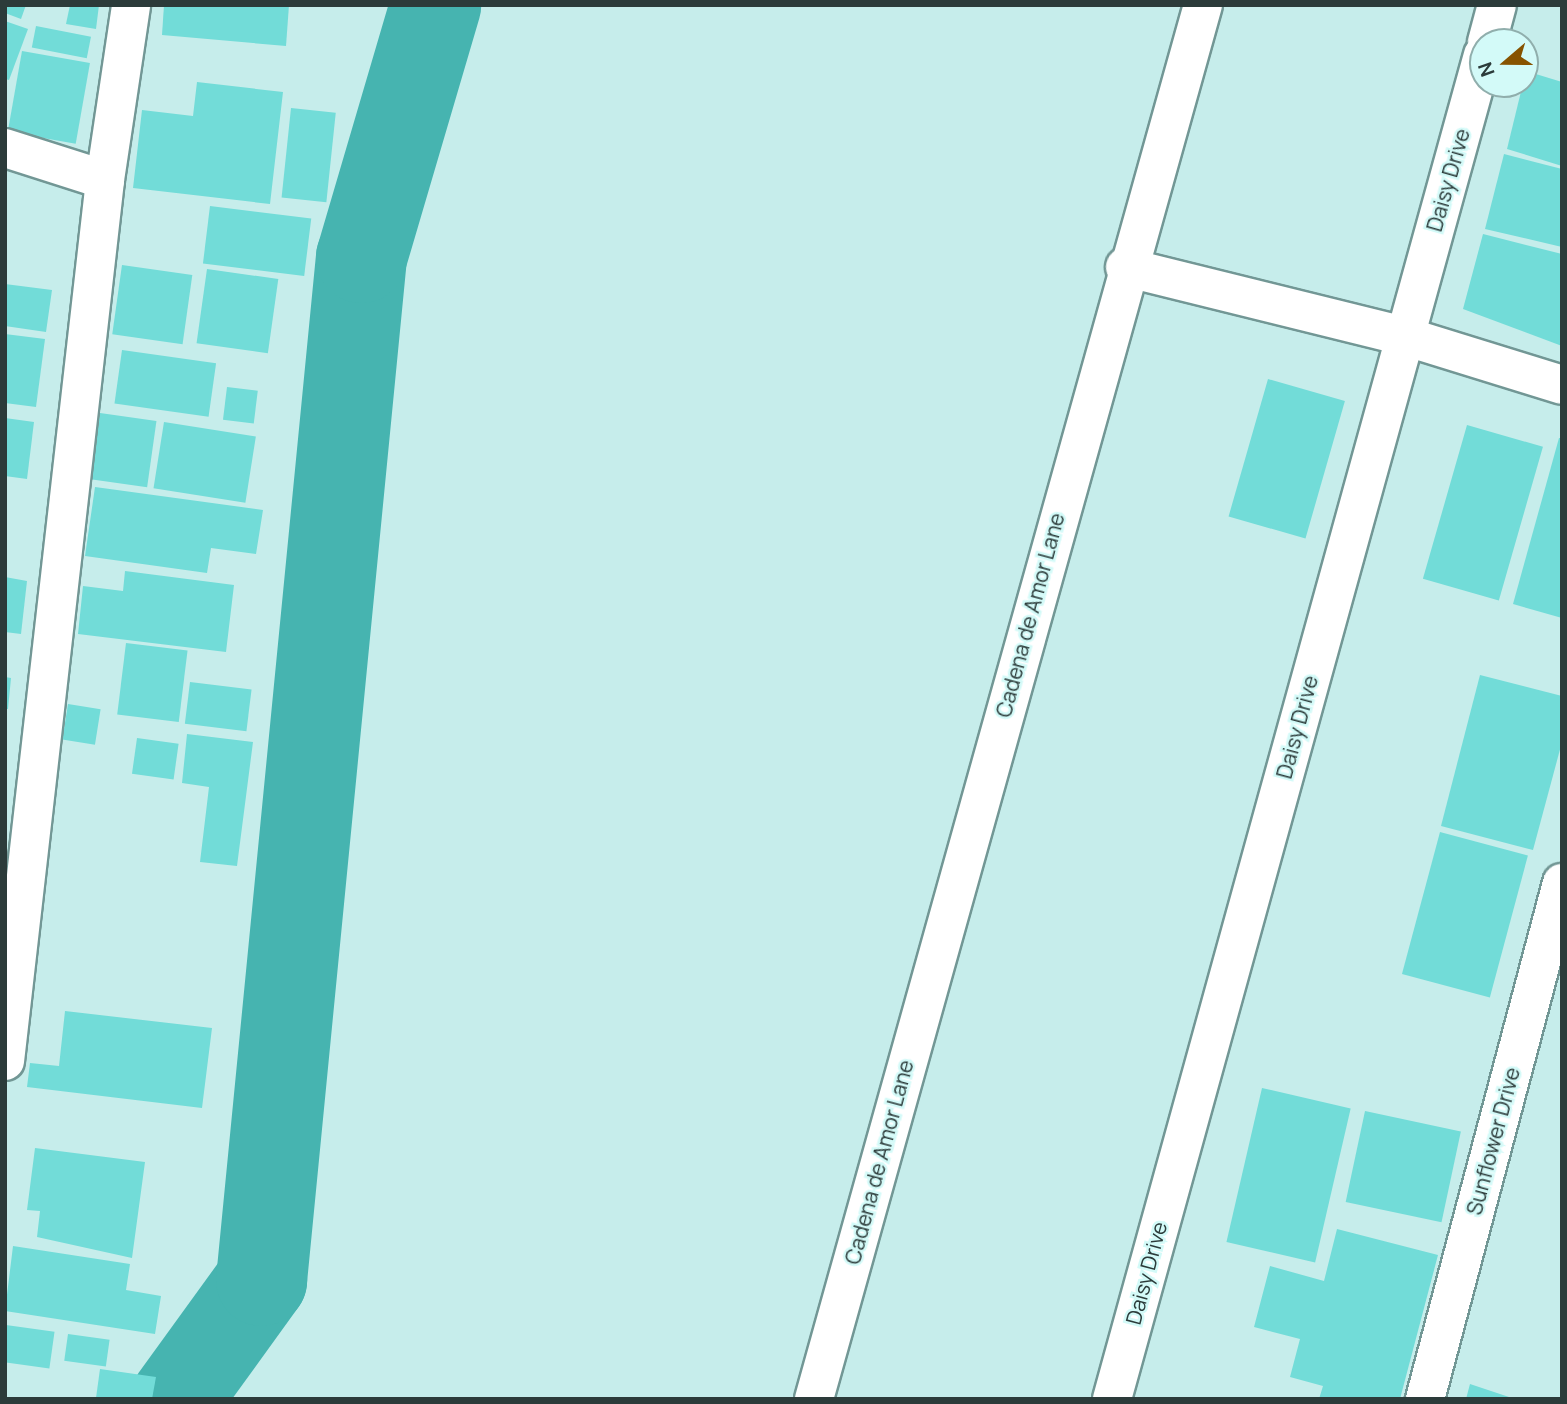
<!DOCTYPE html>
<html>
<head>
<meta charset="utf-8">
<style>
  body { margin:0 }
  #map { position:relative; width:1567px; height:1404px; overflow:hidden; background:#c6edeb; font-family:Manrope,sans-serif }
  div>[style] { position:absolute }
  .river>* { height:91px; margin:-45.5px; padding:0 45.5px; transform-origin:45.5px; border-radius:45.5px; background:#46b4b0 }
  .building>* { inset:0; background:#72dcd8; transform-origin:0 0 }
  .roads { filter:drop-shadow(2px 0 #729795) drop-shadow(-2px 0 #729795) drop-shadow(0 2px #729795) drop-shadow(0 -2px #729795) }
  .minor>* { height:38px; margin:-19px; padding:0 19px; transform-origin:19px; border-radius:19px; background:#fff }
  span { translate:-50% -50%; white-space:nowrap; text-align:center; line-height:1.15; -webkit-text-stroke:5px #d3faf8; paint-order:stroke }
  .street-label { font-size:21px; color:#2c3b3a }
  .frame { position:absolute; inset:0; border:7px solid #2c3b3a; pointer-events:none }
  .north { position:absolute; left:1469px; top:28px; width:70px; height:70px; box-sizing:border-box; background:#d3faf8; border:2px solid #90aeac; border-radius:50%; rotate:250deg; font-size:19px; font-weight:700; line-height:28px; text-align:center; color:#2c3b3a }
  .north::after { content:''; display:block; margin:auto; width:24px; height:32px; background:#875300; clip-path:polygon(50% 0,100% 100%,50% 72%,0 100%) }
</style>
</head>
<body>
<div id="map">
  <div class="river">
    <div style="left:175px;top:1399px;width:147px;rotate:-54.1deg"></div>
    <div style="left:261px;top:1280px;width:1028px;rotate:-84.42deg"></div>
    <div style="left:361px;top:257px;width:263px;rotate:-73.6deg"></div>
  </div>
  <div class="building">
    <div style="clip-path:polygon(5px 5px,26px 5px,21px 19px,5px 13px)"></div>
    <div style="clip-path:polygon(70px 5px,99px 5px,96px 29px,66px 24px)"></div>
    <div style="clip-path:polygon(164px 5px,289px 5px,286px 46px,162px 35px)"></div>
    <div style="clip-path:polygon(5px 21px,28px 29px,9px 80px,5px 79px)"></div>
    <div style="left:36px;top:26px;width:56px;height:22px;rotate:11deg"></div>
    <div style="left:22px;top:51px;width:69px;height:82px;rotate:10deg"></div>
    <div style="clip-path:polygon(1526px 71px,1562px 82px,1562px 166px,1507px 149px)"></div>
    <div style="clip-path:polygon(197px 82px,283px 92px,270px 204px,133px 188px,142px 110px,193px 116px)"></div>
    <div style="left:291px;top:108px;width:45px;height:90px;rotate:6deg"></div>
    <div style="clip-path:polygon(1504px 154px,1562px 169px,1562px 247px,1485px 229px)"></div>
    <div style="left:210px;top:206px;width:102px;height:58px;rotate:7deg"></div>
    <div style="clip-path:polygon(1483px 234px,1562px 254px,1562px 346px,1463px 309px)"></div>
    <div style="left:122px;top:265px;width:71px;height:70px;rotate:8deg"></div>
    <div style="left:207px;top:269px;width:72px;height:75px;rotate:8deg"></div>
    <div style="clip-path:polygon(5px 284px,52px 290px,46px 332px,5px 326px)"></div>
    <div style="clip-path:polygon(5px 334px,45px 339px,36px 407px,5px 403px)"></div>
    <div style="left:122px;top:350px;width:95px;height:54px;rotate:8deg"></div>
    <div style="left:1268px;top:379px;width:80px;height:143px;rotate:16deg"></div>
    <div style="left:227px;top:387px;width:31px;height:33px;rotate:7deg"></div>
    <div style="left:100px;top:413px;width:57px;height:67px;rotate:8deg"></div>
    <div style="clip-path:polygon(5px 418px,34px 422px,27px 479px,5px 476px)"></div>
    <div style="left:164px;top:422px;width:93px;height:67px;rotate:9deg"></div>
    <div style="left:1467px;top:425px;width:79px;height:160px;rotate:16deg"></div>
    <div style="clip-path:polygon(1559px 438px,1562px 438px,1562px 618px,1513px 604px)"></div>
    <div style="clip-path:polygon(95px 487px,263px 510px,256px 554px,211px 548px,207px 573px,85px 556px)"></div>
    <div style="clip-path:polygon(125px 571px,234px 585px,226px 652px,78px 634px,83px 586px,123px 591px)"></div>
    <div style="clip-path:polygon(5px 577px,27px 581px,21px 634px,5px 632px)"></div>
    <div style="left:126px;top:643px;width:62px;height:72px;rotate:7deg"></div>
    <div style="clip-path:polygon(1480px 675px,1562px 696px,1562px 742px,1533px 850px,1441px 826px)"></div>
    <div style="clip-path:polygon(5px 677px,11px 678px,8px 709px,5px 709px)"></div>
    <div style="left:190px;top:682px;width:62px;height:42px;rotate:7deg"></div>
    <div style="left:68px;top:704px;width:33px;height:36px;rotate:9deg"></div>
    <div style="clip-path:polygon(187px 734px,253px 742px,237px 866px,200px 862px,209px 787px,182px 783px)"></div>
    <div style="left:137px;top:738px;width:42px;height:36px;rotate:8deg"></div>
    <div style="left:1440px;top:832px;width:91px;height:147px;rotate:15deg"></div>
    <div style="clip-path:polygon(65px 1011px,212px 1028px,202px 1108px,27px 1087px,30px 1063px,59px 1066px)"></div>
    <div style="left:1262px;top:1088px;width:91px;height:158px;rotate:13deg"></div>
    <div style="left:1365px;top:1111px;width:98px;height:93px;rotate:12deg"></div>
    <div style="clip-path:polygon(35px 1148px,145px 1162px,132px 1258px,37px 1237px,40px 1211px,27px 1210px)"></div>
    <div style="clip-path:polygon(1337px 1229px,1438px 1255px,1400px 1399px,1319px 1399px,1323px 1386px,1290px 1377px,1300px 1339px,1254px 1327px,1270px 1266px,1324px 1281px)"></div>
    <div style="clip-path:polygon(13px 1246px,130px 1264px,126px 1290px,161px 1296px,155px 1334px,5px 1311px)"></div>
    <div style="left:6px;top:1325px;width:49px;height:37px;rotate:8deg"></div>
    <div style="left:68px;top:1334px;width:42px;height:27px;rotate:8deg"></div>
    <div style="clip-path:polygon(100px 1369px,156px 1377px,152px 1399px,96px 1398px)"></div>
    <div style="clip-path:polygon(1470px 1384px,1512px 1398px,1512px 1399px,1466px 1399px)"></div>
  </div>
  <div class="roads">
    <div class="minor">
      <div style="left:1487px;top:42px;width:38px;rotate:-75deg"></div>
      <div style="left:5px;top:148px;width:105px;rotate:17.7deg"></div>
      <div style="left:1125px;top:267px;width:287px;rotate:13.9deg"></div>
      <div style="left:1404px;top:336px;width:165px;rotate:17.2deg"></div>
      <div style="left:5px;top:1061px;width:887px;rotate:-83.52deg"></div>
      <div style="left:105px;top:180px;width:177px;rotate:-81.5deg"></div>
      <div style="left:814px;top:1399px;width:1447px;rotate:-74.41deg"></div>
      <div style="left:1112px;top:1399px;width:1394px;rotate:-74.57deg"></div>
      <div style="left:1425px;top:1399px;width:534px;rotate:-75.13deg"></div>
    </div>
  </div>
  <div class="street-label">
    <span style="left:1448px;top:180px;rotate:-74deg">Daisy Drive</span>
    <span style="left:1030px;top:615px;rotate:-75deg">Cadena de Amor Lane</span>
    <span style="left:1297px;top:727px;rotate:-75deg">Daisy Drive</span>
    <span style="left:1493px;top:1141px;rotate:-75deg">Sunflower Drive</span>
    <span style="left:879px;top:1162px;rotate:-75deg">Cadena de Amor Lane</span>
    <span style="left:1146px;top:1273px;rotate:-75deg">Daisy Drive</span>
  </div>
  <div class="frame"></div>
  <div class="north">N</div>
</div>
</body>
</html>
